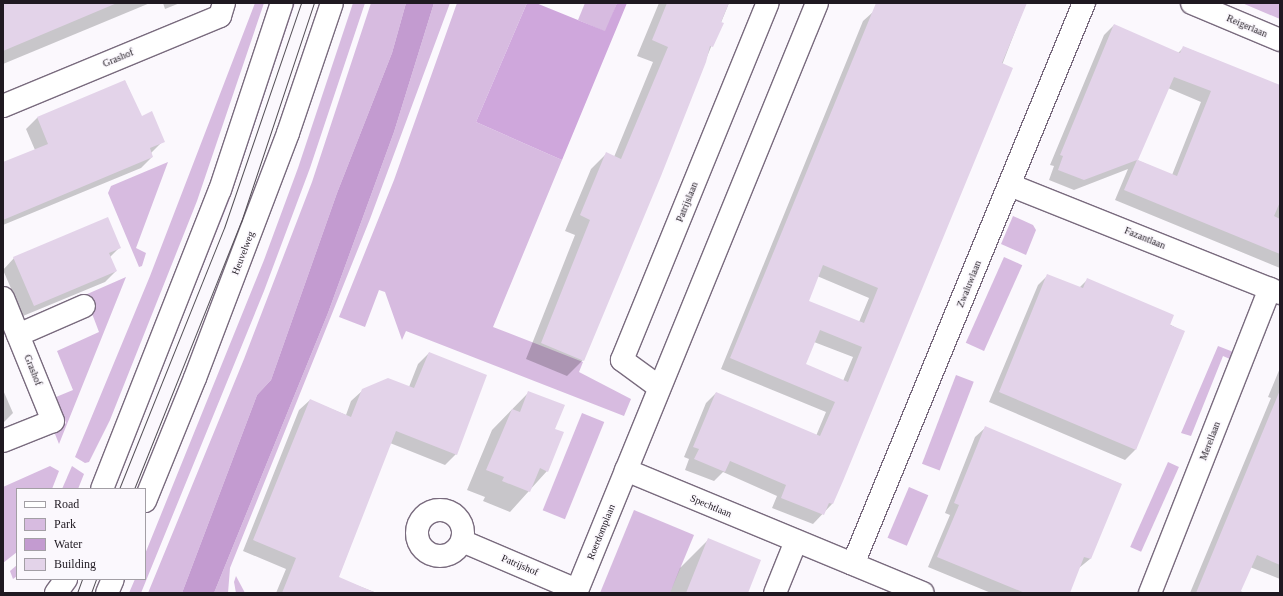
<!DOCTYPE html>
<html>
<head>
<meta charset="utf-8">
<style>
  body { margin:0 }
  #map { position:relative; width:1283px; height:596px; overflow:hidden; background:#fbf8fd; font-family:Georgia,serif }
  div>[style] { position:absolute }
  .green>* { inset:0; background:#d7bbe0; transform-origin:0 0 }
  .forest>* { inset:0; background:#cfa7dc }
  .water>* { inset:0; background:#c39bd0 }
  .shadow>* { inset:0; background:#0003 }
  .building>* { inset:0; background:#e3d3e9 }
  .roads { filter:drop-shadow(1px 0 #796b7e) drop-shadow(-1px 0 #796b7e) drop-shadow(0 1px #796b7e) drop-shadow(0 -1px #796b7e) }
  .minor>* { height:22px; margin:-11px; padding:0 11px; transform-origin:11px; border-radius:11px; background:#fff }
  .minor>.ring { margin:-11px; padding:0; box-sizing:content-box; background:none; border:22px solid #fff; border-radius:50% }
  .major>* { height:22px; margin:-11px; padding:0 11px; transform-origin:11px; border-radius:11px; background:#fff }
  .tram>* { height:1px; margin:-0.5px; padding:0 0.5px; transform-origin:0.5px; border-radius:0.5px; background:#534e55 }
  span { translate:-50% -50%; white-space:nowrap; text-align:center; line-height:1.15; -webkit-text-stroke:3px #fbf8fd; paint-order:stroke }
  .street-label { font-size:10px; color:#1f1921 }
  .frame { position:absolute; inset:0; border:4px solid #1f1921; pointer-events:none }
  .legend { position:absolute; left:16px; top:488px; width:130px; height:92px; box-sizing:border-box; background:#fbf8fd; border:1px solid #a39fa5; margin:0; padding:5px 7px; list-style:none; font-size:12px; color:#1f1921 }
  .legend li { display:flex; align-items:center; gap:8px; height:20px }
  .legend b { width:20px; border:1px solid #a39fa5 }
</style>
</head>
<body>
<div id="map">
  <div class="green">
    <div style="clip-path:polygon(255px 3px,264px 3px,197px 201px,110px 420px,89px 462px,85px 463px,75px 457px,150px 276px)"></div>
    <div style="clip-path:polygon(291px 3px,295px 3px,229px 201px,113px 489px)"></div>
    <div style="clip-path:polygon(353px 3px,365px 3px,310px 168px,264px 291px,141px 593px,129px 593px,135px 579px,145px 579px,145px 554px,264px 260px,298px 168px)"></div>
    <div style="clip-path:polygon(371px 3px,406px 3px,392px 53px,337px 193px,271px 380px,257px 395px,182px 593px,148px 593px,244px 359px,312px 182px)"></div>
    <div style="clip-path:polygon(434px 3px,450px 3px,370px 219px,230px 568px,228px 593px,214px 593px,328px 313px,363px 217px,394px 132px)"></div>
    <div style="clip-path:polygon(457px 3px,527px 3px,476px 122px,562px 160px,493px 327px,583px 362px,579px 372px,631px 399px,624px 416px,406px 331px,402px 340px,385px 292px,379px 290px,365px 327px,339px 317px,394px 180px)"></div>
    <div style="clip-path:polygon(585px 3px,617px 3px,606px 32px,578px 20px)"></div>
    <div style="clip-path:polygon(1242px 3px,1280px 3px,1280px 19px)"></div>
    <div style="clip-path:polygon(168px 162px,136px 248px,146px 253px,142px 266px,139px 267px,108px 193px,111px 186px)"></div>
    <div style="clip-path:polygon(1013px 216px,1033px 225px,1036px 230px,1026px 255px,1001px 244px)"></div>
    <div style="left:1004px;top:257px;width:20px;height:94px;rotate:24deg"></div>
    <div style="clip-path:polygon(126px 277px,59px 444px,55px 434px,66px 423px,56px 397px,73px 390px,57px 351px,99px 332px,85px 295px)"></div>
    <div style="clip-path:polygon(1218px 346px,1236px 353px,1232px 360px,1223px 356px,1191px 436px,1181px 433px)"></div>
    <div style="left:956px;top:375px;width:19px;height:95px;rotate:21deg"></div>
    <div style="left:582px;top:413px;width:24px;height:105px;rotate:22deg"></div>
    <div style="left:1168px;top:462px;width:12px;height:93px;rotate:24deg"></div>
    <div style="clip-path:polygon(50px 466px,59px 471px,52px 489px,17px 489px,17px 552px,3px 563px,3px 487px)"></div>
    <div style="clip-path:polygon(72px 466px,84px 474px,78px 489px,62px 489px)"></div>
    <div style="left:909px;top:487px;width:21px;height:55px;rotate:23deg"></div>
    <div style="clip-path:polygon(634px 510px,694px 535px,670px 593px,600px 593px)"></div>
    <div style="clip-path:polygon(17px 565px,17px 576px,13px 579px,10px 571px)"></div>
    <div style="clip-path:polygon(236px 576px,245px 593px,236px 593px,234px 582px)"></div>
  </div>
  <div class="forest">
    <div style="clip-path:polygon(527px 3px,536px 3px,605px 31px,617px 3px,627px 3px,562px 160px,476px 122px)"></div>
  </div>
  <div class="water">
    <div style="clip-path:polygon(406px 3px,434px 3px,394px 132px,328px 313px,214px 593px,182px 593px,257px 395px,271px 380px,337px 193px,392px 53px)"></div>
  </div>
  <div class="shadow">
    <div style="clip-path:polygon(3px 3px,150px 3px,3px 64px)"></div>
    <div style="clip-path:polygon(163px 3px,180px 3px,165px 9px)"></div>
    <div style="clip-path:polygon(659px 3px,729px 3px,583px 360px,567px 376px,526px 359px,575px 235px,565px 231px,591px 169px,606px 154px,614px 157px,653px 62px,637px 56px)"></div>
    <div style="clip-path:polygon(evenodd,883px 3px,1026px 3px,832px 504px,813px 524px,772px 508px,777px 496px,723px 472px,714px 481px,685px 470px,689px 459px,684px 457px,706px 403px,716px 393px,816px 436px,826px 412px,721px 369px,863px 21px,883px 3px,817px 276px,869px 298px,859px 322px,807px 301px,817px 276px,883px 3px,814px 342px,853px 357px,843px 381px,805px 365px,814px 342px)"></div>
    <div style="clip-path:polygon(evenodd,1114px 25px,1178px 53px,1184px 47px,1280px 86px,1280px 268px,1115px 200px,1128px 169px,1074px 190px,1049px 180px,1054px 166px,1050px 165px,1104px 35px,1114px 25px,1168px 88px,1201px 102px,1172px 175px,1137px 160px,1168px 88px)"></div>
    <div style="clip-path:polygon(125px 81px,141px 117px,163px 141px,151px 153px,152px 157px,141px 168px,3px 225px,3px 164px,35px 150px,26px 129px,37px 118px)"></div>
    <div style="clip-path:polygon(120px 247px,110px 257px,116px 271px,105px 282px,23px 316px,3px 270px,14px 258px)"></div>
    <div style="clip-path:polygon(1048px 275px,1079px 288px,1087px 280px,1184px 332px,1135px 450px,1125px 460px,989px 402px,1038px 285px)"></div>
    <div style="clip-path:polygon(429px 353px,456px 454px,445px 465px,390px 443px,338px 578px,377px 593px,276px 593px,286px 569px,243px 551px,299px 410px,310px 400px,346px 415px,351px 401px,363px 390px,409px 387px,418px 364px)"></div>
    <div style="clip-path:polygon(1280px 368px,1280px 579px,1250px 567px,1240px 591px,1245px 593px,1190px 593px,1271px 398px,1268px 397px)"></div>
    <div style="clip-path:polygon(3px 390px,13px 413px,3px 423px)"></div>
    <div style="clip-path:polygon(529px 392px,554px 429px,547px 471px,510px 512px,483px 501px,485px 497px,467px 490px,492px 430px)"></div>
    <div style="clip-path:polygon(985px 428px,1121px 484px,1090px 559px,1079px 568px,1069px 593px,991px 593px,928px 567px,950px 515px,945px 513px,975px 437px)"></div>
    <div style="clip-path:polygon(708px 540px,747px 593px,670px 593px,680px 568px)"></div>
  </div>
  <div class="building">
    <div style="clip-path:polygon(3px 3px,117px 3px,3px 51px)"></div>
    <div style="clip-path:polygon(667px 3px,729px 3px,721px 22px,724px 23px,713px 47px,710px 46px,706px 62px,661px 176px,584px 361px,541px 343px,590px 220px,580px 215px,606px 152px,621px 159px,668px 47px,652px 40px)"></div>
    <div style="clip-path:polygon(evenodd,876px 3px,1027px 3px,1002px 63px,1013px 68px,843px 481px,833px 504px,829px 503px,824px 515px,781px 498px,786px 485px,730px 461px,725px 472px,694px 459px,699px 449px,693px 447px,716px 392px,820px 436px,835px 402px,730px 358px,876px 3px,823px 265px,878px 288px,864px 323px,809px 301px,823px 265px,876px 3px,820px 330px,862px 347px,848px 382px,806px 364px,820px 330px)"></div>
    <div style="clip-path:polygon(evenodd,1114px 24px,1180px 53px,1183px 46px,1280px 85px,1280px 202px,1274px 216px,1280px 219px,1280px 254px,1124px 190px,1137px 160px,1084px 180px,1058px 170px,1063px 156px,1060px 155px,1114px 24px,1174px 77px,1211px 91px,1177px 176px,1138px 160px,1174px 77px)"></div>
    <div style="clip-path:polygon(125px 80px,142px 116px,152px 111px,165px 142px,150px 148px,153px 157px,3px 220px,3px 162px,48px 144px,37px 117px)"></div>
    <div style="clip-path:polygon(108px 217px,121px 248px,109px 253px,117px 271px,34px 306px,13px 257px)"></div>
    <div style="clip-path:polygon(1047px 274px,1083px 288px,1087px 278px,1174px 315px,1170px 325px,1185px 331px,1136px 450px,999px 392px)"></div>
    <div style="clip-path:polygon(429px 352px,487px 375px,457px 455px,396px 431px,339px 577px,376px 593px,282px 593px,296px 558px,253px 540px,310px 399px,351px 417px,362px 389px,388px 378px,414px 388px)"></div>
    <div style="clip-path:polygon(1280px 390px,1280px 565px,1257px 555px,1240px 593px,1196px 593px)"></div>
    <div style="clip-path:polygon(528px 391px,565px 405px,555px 429px,564px 432px,548px 472px,540px 468px,530px 492px,502px 481px,504px 477px,486px 470px,512px 409px,520px 412px)"></div>
    <div style="clip-path:polygon(985px 426px,1122px 484px,1091px 559px,1084px 557px,1070px 593px,1025px 593px,937px 557px,959px 505px,954px 503px)"></div>
    <div style="clip-path:polygon(708px 538px,761px 560px,748px 593px,686px 593px)"></div>
  </div>
  <div class="roads">
    <div class="minor">
      <div style="left:1192px;top:3px;width:95px;rotate:22.8deg"></div>
      <div style="left:3px;top:106px;width:235px;rotate:-22.5deg"></div>
      <div style="left:220px;top:16px;width:14px;rotate:-73deg"></div>
      <div style="left:1010px;top:185px;width:291px;rotate:21.8deg"></div>
      <div style="left:3px;top:298px;width:133px;rotate:67.9deg"></div>
      <div style="left:53px;top:421px;width:54px;rotate:158.2deg"></div>
      <div style="left:18px;top:335px;width:72px;rotate:-23.7deg"></div>
      <div style="left:659px;top:387px;width:46px;rotate:-143.9deg"></div>
      <div style="left:622px;top:360px;width:386px;rotate:-67.8deg"></div>
      <div style="left:626px;top:470px;width:321px;rotate:22.5deg"></div>
      <div class="ring" style="left:417px;top:510px;width:24px;height:24px"></div>
      <div style="left:462px;top:541px;width:125px;rotate:23.1deg"></div>
      <div style="left:853px;top:564px;width:607px;rotate:-67.62deg"></div>
      <div style="left:576px;top:593px;width:637px;rotate:-67.78deg"></div>
      <div style="left:775px;top:593px;width:56px;rotate:-68deg"></div>
      <div style="left:1150px;top:593px;width:327px;rotate:-68.5deg"></div>
    </div>
    <div class="major">
      <div style="left:102px;top:489px;width:321px;rotate:-68.5deg"></div>
      <div style="left:220px;top:190px;width:197px;rotate:-71.7deg"></div>
      <div style="left:145px;top:501px;width:133px;rotate:-67.9deg"></div>
      <div style="left:195px;top:378px;width:262px;rotate:-69.2deg"></div>
      <div style="left:288px;top:133px;width:137px;rotate:-71.3deg"></div>
      <div style="left:56px;top:593px;width:17px;rotate:-54deg"></div>
      <div style="left:107px;top:593px;width:15px;rotate:-67deg"></div>
    </div>
  </div>
  <div class="tram">
    <div style="left:119px;top:489px;width:281px;rotate:-68.1deg"></div>
    <div style="left:224px;top:228px;width:238px;rotate:-71.1deg"></div>
    <div style="left:134px;top:489px;width:288px;rotate:-68.2deg"></div>
    <div style="left:241px;top:222px;width:231px;rotate:-71.6deg"></div>
    <div style="left:77px;top:593px;width:15px;rotate:-70deg"></div>
    <div style="left:91px;top:593px;width:15px;rotate:-70deg"></div>
  </div>
  <div class="street-label">
    <span style="left:1247px;top:26px;rotate:23deg">Reigerlaan</span>
    <span style="left:118px;top:58px;rotate:-23deg">Grashof</span>
    <span style="left:687px;top:202px;rotate:-68deg">Patrijslaan</span>
    <span style="left:1145px;top:238px;rotate:22deg">Fazantlaan</span>
    <span style="left:243px;top:253px;rotate:-69deg">Heuvelweg</span>
    <span style="left:969px;top:284px;rotate:-68deg">Zwaluwlaan</span>
    <span style="left:33px;top:370px;rotate:68deg">Grashof</span>
    <span style="left:1210px;top:441px;rotate:-69deg">Merellaan</span>
    <span style="left:711px;top:506px;rotate:23deg">Spechtlaan</span>
    <span style="left:601px;top:532px;rotate:-68deg">Roerdomplaan</span>
    <span style="left:520px;top:565px;rotate:23deg">Patrijshof</span>
  </div>
  <div class="frame"></div>
  <ul class="legend">
  <li><b style="height:5px;background:#fff"></b>Road</li>
  <li><b style="height:11px;background:#d7bbe0"></b>Park</li>
  <li><b style="height:11px;background:#c39bd0"></b>Water</li>
  <li><b style="height:11px;background:#e3d3e9"></b>Building</li>
  </ul>
</div>
</body>
</html>
